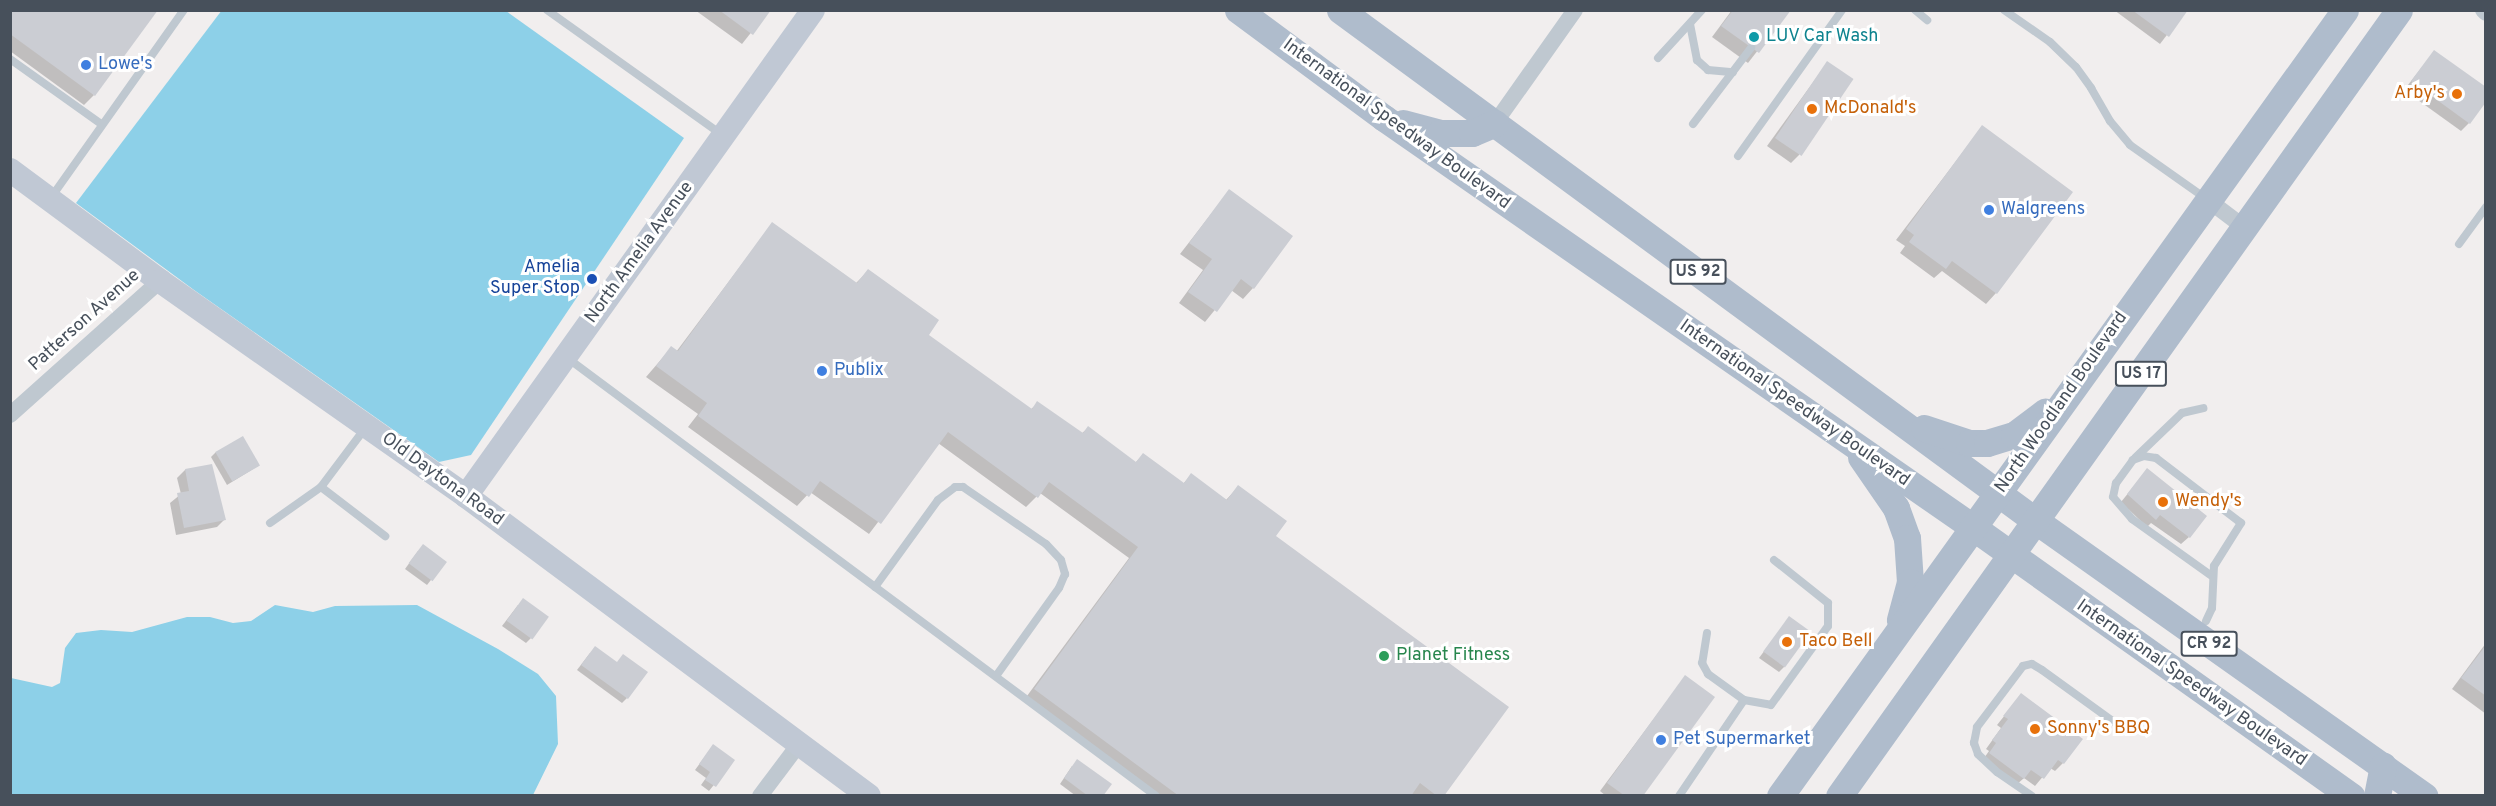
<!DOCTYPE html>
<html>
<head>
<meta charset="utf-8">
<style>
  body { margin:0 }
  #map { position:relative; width:2496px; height:806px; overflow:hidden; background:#f1eeee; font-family:Overpass,sans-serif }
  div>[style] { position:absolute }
  .water>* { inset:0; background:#8dd0e8 }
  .shadow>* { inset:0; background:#0003 }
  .building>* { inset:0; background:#cbcdd3; transform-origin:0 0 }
  .lane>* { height:8px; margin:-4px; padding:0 4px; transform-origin:4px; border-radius:4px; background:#bfc8d0 }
  .street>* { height:16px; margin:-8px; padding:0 8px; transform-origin:8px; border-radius:8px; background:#bfc8d0 }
  .secondary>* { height:24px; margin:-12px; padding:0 12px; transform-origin:12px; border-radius:12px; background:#c0c8d4 }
  .primary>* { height:27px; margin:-13.5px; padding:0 13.5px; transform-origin:13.5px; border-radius:13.5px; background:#afbccc }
  .dots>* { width:16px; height:16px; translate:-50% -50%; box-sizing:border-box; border:3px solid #fff; border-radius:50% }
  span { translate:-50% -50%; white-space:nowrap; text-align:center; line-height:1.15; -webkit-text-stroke:6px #fff; paint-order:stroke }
  .shield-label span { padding:2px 4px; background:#fff; border:2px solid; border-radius:4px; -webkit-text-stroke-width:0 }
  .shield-label { font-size:16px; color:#47505b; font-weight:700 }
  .culture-label { font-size:18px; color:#0d838f }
  .left { translate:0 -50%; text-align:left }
  .shop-label { font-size:18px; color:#366cbe }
  .food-label { font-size:18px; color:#c56008 }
  .right { translate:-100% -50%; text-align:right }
  .street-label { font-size:18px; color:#47505b }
  .transit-label { font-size:18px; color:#164399 }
  .leisure-label { font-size:18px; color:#27864d }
  .frame { position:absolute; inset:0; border:12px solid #47505b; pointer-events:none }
</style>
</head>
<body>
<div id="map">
  <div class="water">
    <div style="clip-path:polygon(222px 10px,506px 11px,684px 138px,471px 455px,439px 462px,194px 290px,76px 203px)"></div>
    <div style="clip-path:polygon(275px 605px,313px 612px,335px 606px,417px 605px,498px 649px,538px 674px,556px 696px,558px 744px,533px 795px,11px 795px,11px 678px,52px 687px,60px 683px,65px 648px,76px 633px,101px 630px,132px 632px,187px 617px,210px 617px,233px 623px,251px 621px)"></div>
  </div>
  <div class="shadow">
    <div style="clip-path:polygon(10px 10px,94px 95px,84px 105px,10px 51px)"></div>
    <div style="clip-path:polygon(695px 10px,769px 10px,742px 44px)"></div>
    <div style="clip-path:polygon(1732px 10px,1789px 10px,1748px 63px,1712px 37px)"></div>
    <div style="clip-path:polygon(2114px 10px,2186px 10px,2160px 44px)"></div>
    <div style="clip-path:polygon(2434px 52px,2469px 123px,2461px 131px,2404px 90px)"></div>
    <div style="clip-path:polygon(1827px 63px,1799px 155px,1791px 163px,1767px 146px)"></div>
    <div style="clip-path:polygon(1982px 127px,1996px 293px,1986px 304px,1942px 271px,1934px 278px,1900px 253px,1905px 246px,1896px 240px)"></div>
    <div style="clip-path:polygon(1229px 191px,1253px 288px,1243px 299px,1231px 290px,1205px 322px,1179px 303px,1203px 270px,1180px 254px)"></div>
    <div style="clip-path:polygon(772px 224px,855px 284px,868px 271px,927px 335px,1030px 410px,1038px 403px,1081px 434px,1088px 428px,1135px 463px,1143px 455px,1183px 484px,1191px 475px,1226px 500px,1238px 487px,1274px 536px,1443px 796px,1155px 796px,1024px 700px,1129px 558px,1040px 493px,1026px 507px,938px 443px,869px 534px,810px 492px,797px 506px,688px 427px,698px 414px,646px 377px,671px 348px,676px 352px)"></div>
    <div style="clip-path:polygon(216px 452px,258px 466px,227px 485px,211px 457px)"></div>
    <div style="clip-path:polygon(211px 465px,225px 519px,217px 527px,176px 535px,170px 503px,181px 494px,177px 478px,185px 470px)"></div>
    <div style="clip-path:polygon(2147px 470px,2189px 537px,2181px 544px,2151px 523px,2147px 527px,2121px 502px)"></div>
    <div style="clip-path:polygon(418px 551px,445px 562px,427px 585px,405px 569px)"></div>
    <div style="clip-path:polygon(518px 605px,531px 638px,526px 643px,502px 626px)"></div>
    <div style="clip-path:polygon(1789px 618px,1784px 667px,1779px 672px,1759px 658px)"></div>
    <div style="clip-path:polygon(2486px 643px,2486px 714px,2452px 689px)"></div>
    <div style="clip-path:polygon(590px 653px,627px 698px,622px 703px,577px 670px)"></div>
    <div style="clip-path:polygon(1685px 677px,1642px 796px,1606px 796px,1600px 791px)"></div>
    <div style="clip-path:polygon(2021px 695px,2080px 739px,2063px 763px,2055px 771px,2050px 768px,2035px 786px,2024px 778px,2015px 786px,1982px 761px,1989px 751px,1986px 749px,2001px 728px,1997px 725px)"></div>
    <div style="clip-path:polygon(709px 751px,733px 761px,709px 791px,701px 785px,706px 778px,695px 770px)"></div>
    <div style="clip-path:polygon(1072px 766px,1101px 796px,1076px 796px,1060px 784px)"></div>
  </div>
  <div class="building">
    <div style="clip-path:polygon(10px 10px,158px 10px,95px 96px,10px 34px)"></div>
    <div style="clip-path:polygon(719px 10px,771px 10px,753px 35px)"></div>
    <div style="clip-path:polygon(1733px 10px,1791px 10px,1759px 53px,1721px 26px)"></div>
    <div style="clip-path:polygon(2132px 10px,2188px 10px,2169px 37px)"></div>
    <div style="clip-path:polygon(2434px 50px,2486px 87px,2486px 102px,2470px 124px,2411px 81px)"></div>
    <div style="left:1827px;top:61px;width:32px;height:93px;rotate:34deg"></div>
    <div style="clip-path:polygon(1982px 125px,2073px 192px,1997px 294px,1952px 261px,1946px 269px,1909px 242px,1914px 235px,1906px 229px)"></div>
    <div style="clip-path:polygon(1229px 189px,1293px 236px,1254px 289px,1241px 279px,1217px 312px,1188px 292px,1212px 259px,1189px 243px)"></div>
    <div style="clip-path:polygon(772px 222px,857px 283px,868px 269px,939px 320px,929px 335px,1032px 409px,1037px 401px,1083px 433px,1088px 426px,1136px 462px,1143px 453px,1184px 483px,1191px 473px,1227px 500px,1238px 485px,1287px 521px,1276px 536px,1509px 707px,1444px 796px,1437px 796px,1420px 783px,1411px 796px,1179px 796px,1034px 689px,1138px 547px,1049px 482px,1038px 498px,948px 432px,881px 524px,820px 481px,809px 497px,698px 416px,707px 403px,656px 366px,671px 346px,678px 351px)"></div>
    <div style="left:243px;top:436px;width:34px;height:32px;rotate:60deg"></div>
    <div style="clip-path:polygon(212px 464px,226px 520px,184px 528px,177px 493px,189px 491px,185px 469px)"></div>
    <div style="clip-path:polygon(2147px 468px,2207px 516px,2190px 538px,2160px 515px,2156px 520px,2127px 494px)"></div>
    <div style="left:423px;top:544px;width:30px;height:24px;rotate:37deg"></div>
    <div style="left:523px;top:598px;width:32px;height:28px;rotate:36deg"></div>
    <div style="left:1789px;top:616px;width:27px;height:44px;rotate:36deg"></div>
    <div style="clip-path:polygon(2486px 645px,2486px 696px,2461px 678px)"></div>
    <div style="clip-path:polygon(595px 646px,617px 662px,623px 654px,648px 672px,628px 699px,581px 665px)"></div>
    <div style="clip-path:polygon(1685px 675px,1715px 697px,1643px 796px,1625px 796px,1607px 783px)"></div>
    <div style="clip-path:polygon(2021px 693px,2083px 739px,2064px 764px,2058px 760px,2044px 779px,2031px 770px,2024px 779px,1989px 753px,1996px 743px,1992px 740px,2008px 719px,2003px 716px)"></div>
    <div style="clip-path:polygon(713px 744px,735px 760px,716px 787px,705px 780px,710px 772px,699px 764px)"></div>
    <div style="clip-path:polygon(1077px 759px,1112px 784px,1103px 796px,1088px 796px,1064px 778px)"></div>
  </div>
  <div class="lane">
    <div style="left:547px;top:10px;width:214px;rotate:35.5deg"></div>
    <div style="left:1915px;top:10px;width:16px;rotate:40deg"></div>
    <div style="left:2004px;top:10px;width:56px;rotate:34.8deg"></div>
    <div style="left:2050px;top:42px;width:36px;rotate:44deg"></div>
    <div style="left:2076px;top:67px;width:26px;rotate:54deg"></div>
    <div style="left:2091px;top:88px;width:38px;rotate:60deg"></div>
    <div style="left:2110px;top:121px;width:31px;rotate:50deg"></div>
    <div style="left:2130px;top:145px;width:92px;rotate:35.2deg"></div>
    <div style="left:1690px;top:24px;width:37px;rotate:79deg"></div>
    <div style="left:1697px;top:60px;width:15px;rotate:42deg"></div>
    <div style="left:1708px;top:70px;width:25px;rotate:5deg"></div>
    <div style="left:1658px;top:58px;width:65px;rotate:-47.5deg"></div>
    <div style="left:10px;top:59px;width:112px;rotate:35.5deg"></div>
    <div style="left:1693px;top:124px;width:96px;rotate:-52.7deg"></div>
    <div style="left:1738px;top:156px;width:179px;rotate:-54.5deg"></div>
    <div style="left:50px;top:199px;width:232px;rotate:-54.7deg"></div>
    <div style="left:2459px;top:244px;width:46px;rotate:-53.9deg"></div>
    <div style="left:566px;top:357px;width:735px;rotate:36.65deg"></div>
    <div style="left:2135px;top:458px;width:65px;rotate:-43.8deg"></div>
    <div style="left:2182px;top:413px;width:22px;rotate:-13deg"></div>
    <div style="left:321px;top:487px;width:81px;rotate:37.4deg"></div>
    <div style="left:270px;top:523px;width:62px;rotate:-35.2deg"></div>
    <div style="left:321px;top:487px;width:75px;rotate:-53.1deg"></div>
    <div style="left:875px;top:587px;width:107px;rotate:-54.1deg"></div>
    <div style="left:938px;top:500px;width:21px;rotate:-37deg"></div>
    <div style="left:955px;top:487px;width:8px"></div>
    <div style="left:963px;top:487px;width:101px;rotate:34.5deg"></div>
    <div style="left:1046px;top:544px;width:22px;rotate:47deg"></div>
    <div style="left:1061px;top:560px;width:15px;rotate:74deg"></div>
    <div style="left:1065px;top:574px;width:15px;rotate:113deg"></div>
    <div style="left:1059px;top:588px;width:108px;rotate:125.6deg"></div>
    <div style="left:2206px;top:621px;width:14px;rotate:-65deg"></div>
    <div style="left:2212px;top:608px;width:42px;rotate:-87.3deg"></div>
    <div style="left:2214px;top:566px;width:51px;rotate:-57.9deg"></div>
    <div style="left:2241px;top:523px;width:107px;rotate:-142.6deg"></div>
    <div style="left:2156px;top:458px;width:12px;rotate:-171deg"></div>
    <div style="left:2144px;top:456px;width:12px;rotate:160deg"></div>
    <div style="left:2133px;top:460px;width:29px;rotate:126deg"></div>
    <div style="left:2116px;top:483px;width:14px;rotate:102deg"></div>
    <div style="left:2113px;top:497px;width:29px;rotate:49deg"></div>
    <div style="left:2132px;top:519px;width:98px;rotate:35.5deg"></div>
    <div style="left:1707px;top:633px;width:30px;rotate:99deg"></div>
    <div style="left:1702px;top:663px;width:13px;rotate:61deg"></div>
    <div style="left:1708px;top:674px;width:44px;rotate:35.8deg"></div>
    <div style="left:1744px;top:700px;width:27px;rotate:10deg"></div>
    <div style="left:1771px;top:705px;width:97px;rotate:-54.2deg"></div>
    <div style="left:1828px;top:626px;width:23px;rotate:-90deg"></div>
    <div style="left:1828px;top:603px;width:69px;rotate:-141.5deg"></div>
    <div style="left:1679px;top:796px;width:116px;rotate:-55.9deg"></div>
    <div style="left:2032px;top:796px;width:42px;rotate:-145.6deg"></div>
    <div style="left:1997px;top:772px;width:26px;rotate:-137deg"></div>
    <div style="left:1978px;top:754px;width:12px;rotate:-110deg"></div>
    <div style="left:1974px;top:743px;width:16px;rotate:-79deg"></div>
    <div style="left:1977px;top:727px;width:76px;rotate:-53deg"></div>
    <div style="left:2023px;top:666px;width:9px;rotate:-13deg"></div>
    <div style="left:2032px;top:664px;width:12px;rotate:31deg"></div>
    <div style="left:2042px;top:670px;width:102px;rotate:35.9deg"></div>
  </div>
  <div class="street">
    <div style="left:2483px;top:10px;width:4px;rotate:45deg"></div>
    <div style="left:1495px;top:123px;width:138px;rotate:-54.7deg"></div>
    <div style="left:2208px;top:200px;width:46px;rotate:37.1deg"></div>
    <div style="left:10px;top:415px;width:201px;rotate:-41.8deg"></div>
    <div style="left:760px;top:796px;width:65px;rotate:-53.1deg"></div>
  </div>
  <div class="secondary">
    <div style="left:10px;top:170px;width:187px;rotate:36.5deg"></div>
    <div style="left:160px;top:281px;width:374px;rotate:35.1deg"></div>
    <div style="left:466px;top:496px;width:502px;rotate:36.66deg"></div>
    <div style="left:466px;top:496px;width:597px;rotate:-54.47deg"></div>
  </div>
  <div class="primary">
    <div style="left:1238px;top:10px;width:182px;rotate:36.5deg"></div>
    <div style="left:1384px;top:118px;width:718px;rotate:34.8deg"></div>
    <div style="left:1974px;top:528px;width:463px;rotate:35.4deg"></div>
    <div style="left:1340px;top:10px;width:863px;rotate:36.29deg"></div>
    <div style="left:2036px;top:521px;width:476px;rotate:35.3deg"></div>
    <div style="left:1403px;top:123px;width:38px;rotate:15deg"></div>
    <div style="left:1440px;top:133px;width:32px"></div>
    <div style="left:1472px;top:133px;width:25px;rotate:-23deg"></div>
    <div style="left:1924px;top:428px;width:47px;rotate:18.4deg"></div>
    <div style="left:1969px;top:443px;width:18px"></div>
    <div style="left:1987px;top:443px;width:28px;rotate:-17deg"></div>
    <div style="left:2014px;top:435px;width:39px;rotate:-37deg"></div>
    <div style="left:1861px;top:457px;width:62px;rotate:55.5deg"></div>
    <div style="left:1896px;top:508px;width:32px;rotate:70deg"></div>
    <div style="left:1907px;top:538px;width:44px;rotate:86.1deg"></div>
    <div style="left:1910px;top:582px;width:39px;rotate:105deg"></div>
    <div style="left:1780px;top:796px;width:968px;rotate:-54.29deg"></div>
    <div style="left:1839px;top:796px;width:965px;rotate:-54.53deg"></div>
    <div style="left:2377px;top:796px;width:31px;rotate:-79deg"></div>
  </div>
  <div class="dots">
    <div style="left:1754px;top:37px;background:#0f9aa8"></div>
    <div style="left:86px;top:65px;background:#3f7fe0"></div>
    <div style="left:2457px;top:94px;background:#e8710a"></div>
    <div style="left:1812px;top:109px;background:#e8710a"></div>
    <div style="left:1989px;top:210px;background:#3f7fe0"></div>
    <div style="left:592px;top:279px;background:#1a4fb4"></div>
    <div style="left:822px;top:371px;background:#3f7fe0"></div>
    <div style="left:2163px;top:502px;background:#e8710a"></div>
    <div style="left:1787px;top:642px;background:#e8710a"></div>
    <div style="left:1384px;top:656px;background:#2e9e5b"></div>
    <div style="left:2035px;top:729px;background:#e8710a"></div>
    <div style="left:1661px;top:740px;background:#3f7fe0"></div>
  </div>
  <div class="shield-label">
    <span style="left:1698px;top:272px">US 92</span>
    <span style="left:2141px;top:374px">US 17</span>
    <span style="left:2209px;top:644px">CR 92</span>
  </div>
  <div class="culture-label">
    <span class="left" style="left:1766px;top:37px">LUV Car Wash</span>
  </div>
  <div class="shop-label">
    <span class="left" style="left:98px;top:65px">Lowe's</span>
    <span class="left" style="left:2001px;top:210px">Walgreens</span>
    <span class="left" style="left:834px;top:371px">Publix</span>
    <span class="left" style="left:1673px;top:740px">Pet Supermarket</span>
  </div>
  <div class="food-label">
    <span class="right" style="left:2445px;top:94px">Arby's</span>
    <span class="left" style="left:1824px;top:109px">McDonald's</span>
    <span class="left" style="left:2175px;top:502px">Wendy's</span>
    <span class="left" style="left:1799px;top:642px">Taco Bell</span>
    <span class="left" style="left:2047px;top:729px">Sonny's BBQ</span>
  </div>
  <div class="street-label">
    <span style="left:1396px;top:125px;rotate:36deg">International Speedway Boulevard</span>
    <span style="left:640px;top:253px;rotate:-54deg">North Amelia Avenue</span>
    <span style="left:85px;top:321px;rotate:-42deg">Patterson Avenue</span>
    <span style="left:2062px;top:403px;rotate:-55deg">North Woodland Boulevard</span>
    <span style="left:1794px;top:404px;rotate:35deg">International Speedway Boulevard</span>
    <span style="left:442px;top:480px;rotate:36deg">Old Daytona Road</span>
    <span style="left:2191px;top:684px;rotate:35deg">International Speedway Boulevard</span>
  </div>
  <div class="transit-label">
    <span class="right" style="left:580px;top:279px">Amelia<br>Super Stop</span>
  </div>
  <div class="leisure-label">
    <span class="left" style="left:1396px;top:656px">Planet Fitness</span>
  </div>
  <div class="frame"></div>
</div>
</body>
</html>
